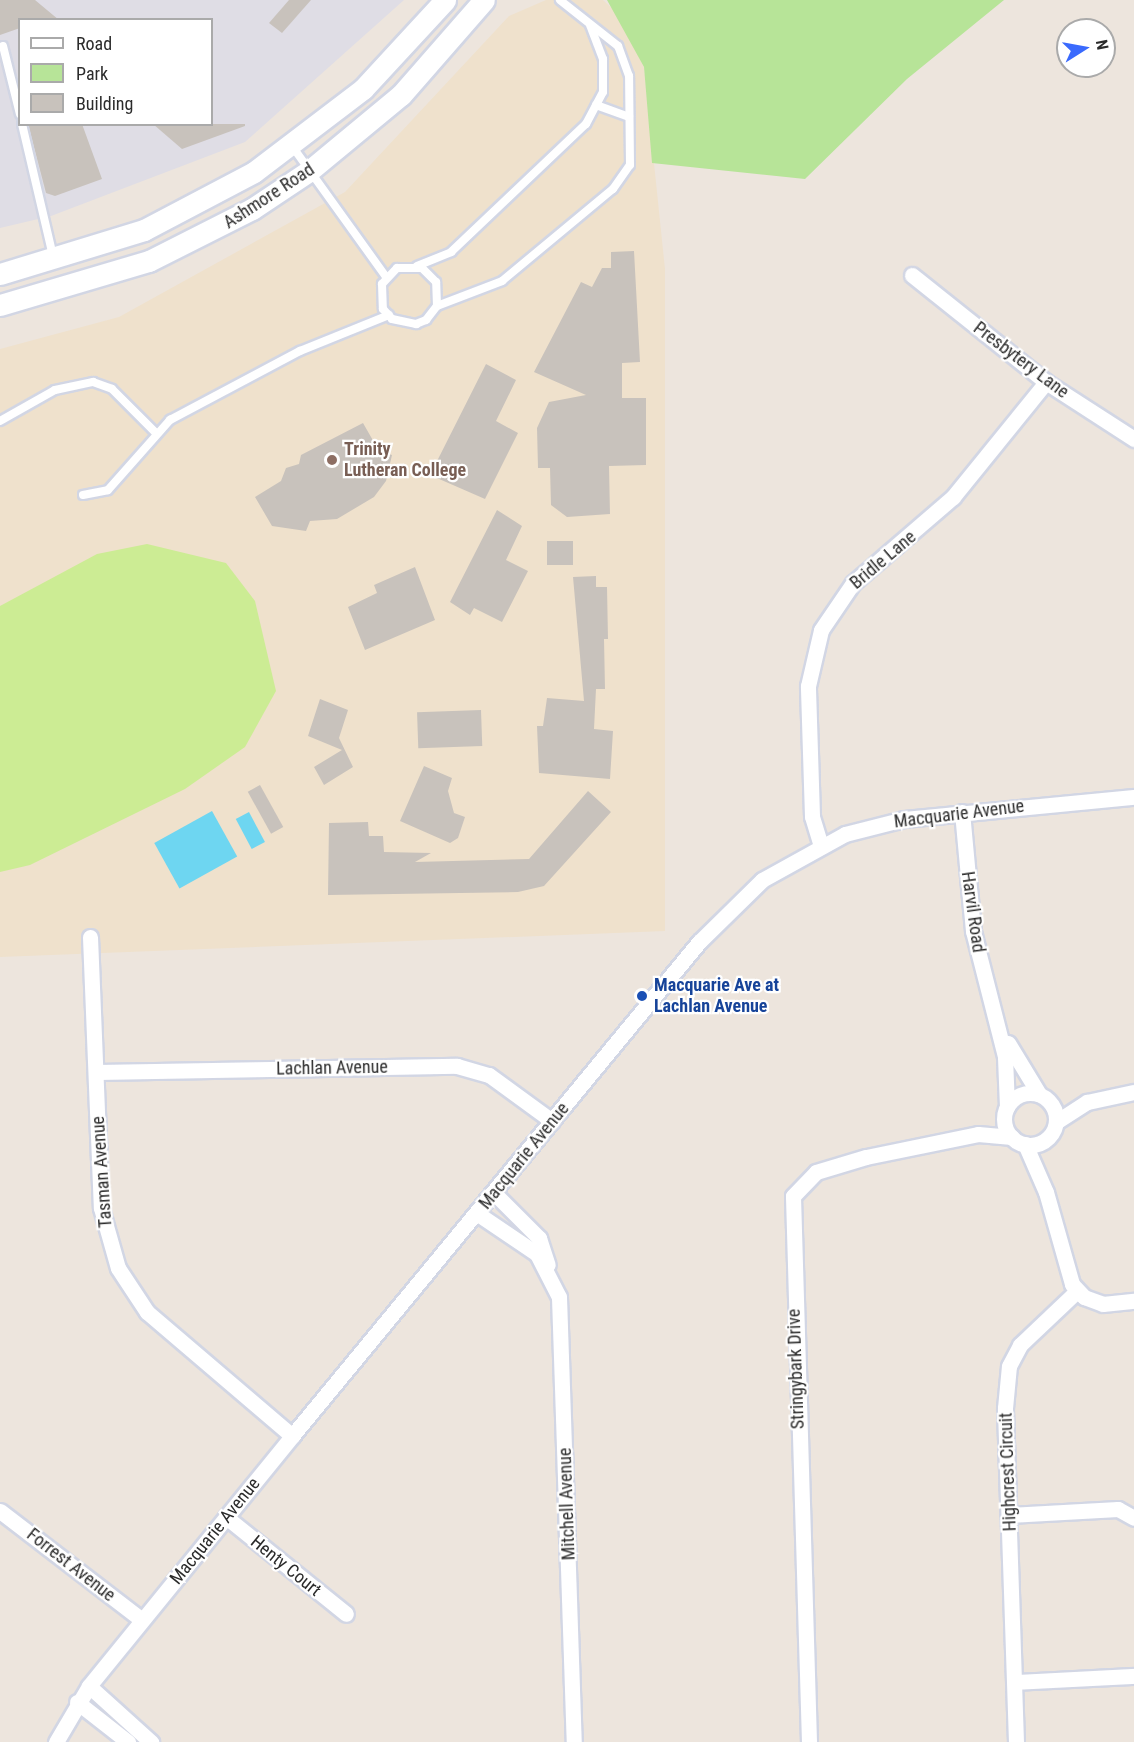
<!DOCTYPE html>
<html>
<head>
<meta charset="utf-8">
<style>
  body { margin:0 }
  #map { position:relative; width:1134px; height:1742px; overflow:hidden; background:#ede5dd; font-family:"Roboto Condensed",sans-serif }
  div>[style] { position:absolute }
  .industrial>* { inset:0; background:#dfdde5 }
  .education>* { inset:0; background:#efe1cc }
  .green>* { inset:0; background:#b7e498 }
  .pitch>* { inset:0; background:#ccec94 }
  .water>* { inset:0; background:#6ed6f1; transform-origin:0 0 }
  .building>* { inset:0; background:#c8c2bc; transform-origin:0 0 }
  .roads { filter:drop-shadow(2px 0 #d2d6e4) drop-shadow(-2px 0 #d2d6e4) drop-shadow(0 2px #d2d6e4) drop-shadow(0 -2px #d2d6e4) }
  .service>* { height:8px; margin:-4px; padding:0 4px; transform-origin:4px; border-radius:4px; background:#fff }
  .minor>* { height:15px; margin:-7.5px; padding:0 7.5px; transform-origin:7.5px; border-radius:7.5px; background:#fff }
  .minor>.ring { margin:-7.5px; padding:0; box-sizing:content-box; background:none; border:15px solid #fff; border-radius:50% }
  .secondary>* { height:21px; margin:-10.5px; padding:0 10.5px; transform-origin:10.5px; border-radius:10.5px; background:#fff }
  .dots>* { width:16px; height:16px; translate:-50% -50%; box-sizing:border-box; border:3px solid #fff; border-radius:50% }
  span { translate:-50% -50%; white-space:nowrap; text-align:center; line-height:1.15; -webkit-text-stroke:4.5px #fff; paint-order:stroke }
  .street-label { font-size:18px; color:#2b2b2b }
  .education-label { font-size:18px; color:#785e54; font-weight:700 }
  .left { translate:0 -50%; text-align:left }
  .transit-label { font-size:18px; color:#164399; font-weight:700 }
  .legend { position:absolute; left:18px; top:18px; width:195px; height:108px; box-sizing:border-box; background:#fff; border:2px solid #aaa; margin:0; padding:8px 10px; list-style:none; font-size:18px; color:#2b2b2b }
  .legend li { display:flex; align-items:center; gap:12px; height:30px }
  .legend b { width:30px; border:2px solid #aaa }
  .north { position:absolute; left:1056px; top:18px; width:60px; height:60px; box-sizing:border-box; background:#fff; border:2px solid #aaa; border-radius:50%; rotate:79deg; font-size:16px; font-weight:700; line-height:24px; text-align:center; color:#2b2b2b }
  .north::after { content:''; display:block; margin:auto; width:21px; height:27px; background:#3a6afd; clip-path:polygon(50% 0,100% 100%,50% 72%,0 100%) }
</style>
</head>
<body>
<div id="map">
  <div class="industrial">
    <div style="clip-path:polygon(evenodd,0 0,404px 0,245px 142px,51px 216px,0 228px,0 0,20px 20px,212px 20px,212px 124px,20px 124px,20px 20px)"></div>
  </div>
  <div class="education">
    <div style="clip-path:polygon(546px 0,603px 0,617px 13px,644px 67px,665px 269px,665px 931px,0 957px,0 349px,119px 317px,345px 192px,509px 16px)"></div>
  </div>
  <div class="green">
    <div style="clip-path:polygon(607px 0,1004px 0,907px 79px,805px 179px,652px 163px,644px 67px)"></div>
  </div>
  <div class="pitch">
    <div style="clip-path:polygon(147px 544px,226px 563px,255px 601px,276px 691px,245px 747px,185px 789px,30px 865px,0 872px,0 606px,97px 554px)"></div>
  </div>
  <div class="water">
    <div style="left:212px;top:811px;width:52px;height:66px;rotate:61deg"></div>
    <div style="left:249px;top:812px;width:34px;height:15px;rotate:62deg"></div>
  </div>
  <div class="building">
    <div style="clip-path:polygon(0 0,35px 0,59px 20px,20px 20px,20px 28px,0 35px)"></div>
    <div style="clip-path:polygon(289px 0,311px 0,282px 33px,269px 23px)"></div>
    <div style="clip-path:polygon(28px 124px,82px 124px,102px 179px,55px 196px,46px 193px)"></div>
    <div style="clip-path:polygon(153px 124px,245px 124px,245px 126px,182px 149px)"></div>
    <div style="clip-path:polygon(634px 251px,640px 362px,622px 363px,622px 398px,646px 398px,646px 465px,609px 466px,610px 514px,567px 517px,551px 505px,550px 468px,538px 468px,537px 428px,549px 402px,586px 395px,534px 372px,581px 282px,592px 287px,602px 268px,611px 268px,611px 252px)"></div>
    <div style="clip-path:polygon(486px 364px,516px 380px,496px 421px,518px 433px,485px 499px,430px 475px)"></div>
    <div style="clip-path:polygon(363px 423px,379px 451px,392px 455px,386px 481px,374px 497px,337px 519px,310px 521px,306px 531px,272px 526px,255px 497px,281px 481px,286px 468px,299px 464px,301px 455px)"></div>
    <div style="clip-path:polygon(497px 510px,522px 526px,506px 560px,528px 571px,502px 622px,474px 608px,470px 615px,450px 602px)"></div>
    <div style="left:573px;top:541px;width:24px;height:26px;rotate:90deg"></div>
    <div style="clip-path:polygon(415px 567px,435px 620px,365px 650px,348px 607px,377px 593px,374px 585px)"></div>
    <div style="clip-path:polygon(596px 576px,596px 587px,607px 587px,608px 639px,604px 639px,605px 689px,596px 689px,594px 729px,613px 731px,610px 779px,539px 773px,537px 726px,543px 726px,547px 698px,584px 701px,573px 577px)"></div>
    <div style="clip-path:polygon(320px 699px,348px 710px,339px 738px,353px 767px,324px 785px,314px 767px,342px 750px,308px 736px)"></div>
    <div style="left:481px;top:710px;width:36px;height:64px;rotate:88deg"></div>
    <div style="clip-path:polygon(424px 766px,452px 778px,448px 791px,454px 813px,465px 817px,458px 838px,450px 843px,400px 821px)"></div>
    <div style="left:260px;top:785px;width:48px;height:14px;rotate:61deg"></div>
    <div style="clip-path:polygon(588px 791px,611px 812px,544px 886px,518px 892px,328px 895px,329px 823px,368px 822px,369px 836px,383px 836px,384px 852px,431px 853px,415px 862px,529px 859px)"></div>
  </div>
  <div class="roads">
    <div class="service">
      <div style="left:3px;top:46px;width:70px;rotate:76deg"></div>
      <div style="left:596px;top:105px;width:35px;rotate:20deg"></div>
      <div style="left:22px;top:124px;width:136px;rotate:76.8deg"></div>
      <div style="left:292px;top:146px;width:161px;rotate:54.3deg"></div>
      <div style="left:417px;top:266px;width:37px;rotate:-22deg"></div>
      <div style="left:451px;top:252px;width:186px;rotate:-43.5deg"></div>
      <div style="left:586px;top:124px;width:36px;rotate:-62deg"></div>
      <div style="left:603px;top:92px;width:33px;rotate:-90deg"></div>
      <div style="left:603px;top:59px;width:36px;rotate:-111deg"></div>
      <div style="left:437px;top:306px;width:24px;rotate:-92deg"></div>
      <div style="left:436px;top:282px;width:20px;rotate:-135deg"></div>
      <div style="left:422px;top:268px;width:25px;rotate:180deg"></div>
      <div style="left:397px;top:268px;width:22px;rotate:133deg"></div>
      <div style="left:382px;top:284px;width:25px;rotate:88deg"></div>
      <div style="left:383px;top:309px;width:13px;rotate:48deg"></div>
      <div style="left:392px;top:319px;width:25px;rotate:12deg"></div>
      <div style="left:416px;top:324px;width:11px;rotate:-22deg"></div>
      <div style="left:426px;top:320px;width:18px;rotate:-52deg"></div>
      <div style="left:437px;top:306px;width:70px;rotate:-21deg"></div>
      <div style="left:502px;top:281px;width:144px;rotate:-39.7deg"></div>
      <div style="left:613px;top:189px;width:29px;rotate:-55deg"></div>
      <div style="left:630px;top:165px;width:89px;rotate:-90.6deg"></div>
      <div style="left:629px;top:76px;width:32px;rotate:-110deg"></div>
      <div style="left:618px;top:46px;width:74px;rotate:-141.6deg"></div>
      <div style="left:0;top:421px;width:63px;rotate:-29.4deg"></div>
      <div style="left:55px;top:390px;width:39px;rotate:-12deg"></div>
      <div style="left:93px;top:382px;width:20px;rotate:20deg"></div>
      <div style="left:112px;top:389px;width:62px;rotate:45deg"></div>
      <div style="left:83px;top:495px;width:25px;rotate:-11deg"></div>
      <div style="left:108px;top:490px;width:94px;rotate:-48.5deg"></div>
      <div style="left:170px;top:420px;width:147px;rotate:-28deg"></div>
      <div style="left:300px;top:351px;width:96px;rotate:-22deg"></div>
    </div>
    <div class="minor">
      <div style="left:912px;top:275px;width:171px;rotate:38.6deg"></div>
      <div style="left:1046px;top:382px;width:105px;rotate:32.9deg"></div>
      <div style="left:962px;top:812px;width:120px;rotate:84.7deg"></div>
      <div style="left:973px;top:931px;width:130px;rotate:75.7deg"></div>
      <div style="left:1005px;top:1057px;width:50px;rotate:87.7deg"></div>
      <div style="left:821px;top:846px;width:31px;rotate:-107deg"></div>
      <div style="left:812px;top:816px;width:130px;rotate:-91.8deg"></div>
      <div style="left:808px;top:686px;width:57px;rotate:-76.9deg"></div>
      <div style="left:821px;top:630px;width:57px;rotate:-55.8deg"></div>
      <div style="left:853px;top:583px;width:132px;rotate:-40.7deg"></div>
      <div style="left:953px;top:497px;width:148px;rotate:-51deg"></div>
      <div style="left:90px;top:937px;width:271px;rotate:87.7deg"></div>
      <div style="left:101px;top:1208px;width:62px;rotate:74.2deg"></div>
      <div style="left:118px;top:1268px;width:53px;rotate:56.6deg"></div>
      <div style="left:147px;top:1312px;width:191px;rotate:40.5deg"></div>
      <div style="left:1008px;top:1043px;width:60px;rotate:58.7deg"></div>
      <div style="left:97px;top:1072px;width:360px;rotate:-1deg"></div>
      <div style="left:457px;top:1066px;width:33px;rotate:16deg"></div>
      <div style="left:489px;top:1075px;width:78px;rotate:36.1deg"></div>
      <div class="ring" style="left:1004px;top:1093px;width:37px;height:37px"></div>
      <div style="left:1056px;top:1122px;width:37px;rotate:-33deg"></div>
      <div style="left:1087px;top:1102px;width:48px;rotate:-12deg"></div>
      <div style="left:1025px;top:1144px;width:52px;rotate:66.4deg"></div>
      <div style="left:1046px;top:1192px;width:96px;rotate:74.2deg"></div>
      <div style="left:1072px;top:1284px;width:18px;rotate:47deg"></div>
      <div style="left:1084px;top:1297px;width:20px;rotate:20deg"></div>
      <div style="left:1103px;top:1304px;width:31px;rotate:-6deg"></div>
      <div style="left:494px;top:1193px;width:64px;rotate:45deg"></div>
      <div style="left:539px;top:1238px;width:28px;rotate:72deg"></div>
      <div style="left:478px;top:1214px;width:71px;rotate:34.1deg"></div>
      <div style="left:537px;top:1254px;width:48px;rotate:62.9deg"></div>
      <div style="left:559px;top:1297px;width:445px;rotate:88.1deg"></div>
      <div style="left:0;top:1511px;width:179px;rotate:37.5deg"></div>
      <div style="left:1009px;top:1515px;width:109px;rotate:-3.2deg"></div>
      <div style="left:1118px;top:1509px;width:18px;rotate:29deg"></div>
      <div style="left:226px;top:1517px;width:154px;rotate:38.9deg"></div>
      <div style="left:1015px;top:1682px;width:119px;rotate:-2.9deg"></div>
      <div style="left:89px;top:1686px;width:84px;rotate:42.1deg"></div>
      <div style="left:77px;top:1702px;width:65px;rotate:38.1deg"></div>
      <div style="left:56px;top:1742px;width:65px;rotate:-59.5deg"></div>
      <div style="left:89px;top:1686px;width:322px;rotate:-50.9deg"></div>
      <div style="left:292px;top:1436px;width:640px;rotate:-50.52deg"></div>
      <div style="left:699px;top:942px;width:88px;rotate:-44.5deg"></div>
      <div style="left:762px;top:880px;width:95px;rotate:-29deg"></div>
      <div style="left:845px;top:834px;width:61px;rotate:-14.3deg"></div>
      <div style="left:904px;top:819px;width:231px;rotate:-5.5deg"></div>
      <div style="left:809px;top:1742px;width:546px;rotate:-91.68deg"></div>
      <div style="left:793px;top:1196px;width:33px;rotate:-46deg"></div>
      <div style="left:816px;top:1172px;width:52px;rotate:-16.7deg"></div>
      <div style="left:866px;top:1157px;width:114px;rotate:-11.6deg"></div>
      <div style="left:978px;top:1134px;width:34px;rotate:5deg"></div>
      <div style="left:1016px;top:1742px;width:334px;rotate:-91.9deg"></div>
      <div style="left:1005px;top:1408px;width:42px;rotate:-84.6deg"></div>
      <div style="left:1009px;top:1366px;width:24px;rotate:-62deg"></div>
      <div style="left:1020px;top:1345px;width:79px;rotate:-43.5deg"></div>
    </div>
    <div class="secondary">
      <div style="left:0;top:274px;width:151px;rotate:-17deg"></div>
      <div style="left:144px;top:230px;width:124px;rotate:-27.8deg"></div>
      <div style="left:254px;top:172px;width:137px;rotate:-37.3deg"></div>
      <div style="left:363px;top:89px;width:121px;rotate:-47.3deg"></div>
      <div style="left:0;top:305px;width:155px;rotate:-16.5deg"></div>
      <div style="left:149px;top:261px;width:115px;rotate:-26.8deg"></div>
      <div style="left:252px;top:209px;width:69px;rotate:-33.7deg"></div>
      <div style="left:309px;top:171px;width:119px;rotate:-39.6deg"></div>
      <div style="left:401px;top:95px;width:126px;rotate:-48.9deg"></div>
    </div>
  </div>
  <div class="dots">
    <div style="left:332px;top:460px;background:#8d6e63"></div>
    <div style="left:642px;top:996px;background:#1a4fb4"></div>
  </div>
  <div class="street-label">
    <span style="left:269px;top:196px;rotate:-33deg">Ashmore Road</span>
    <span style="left:1021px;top:360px;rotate:37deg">Presbytery Lane</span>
    <span style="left:883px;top:560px;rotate:-40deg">Bridle Lane</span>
    <span style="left:959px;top:814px;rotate:-7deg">Macquarie Avenue</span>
    <span style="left:973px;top:912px;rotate:82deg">Harvil Road</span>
    <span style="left:332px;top:1068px;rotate:-1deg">Lachlan Avenue</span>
    <span style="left:524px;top:1156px;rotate:-51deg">Macquarie Avenue</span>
    <span style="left:102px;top:1172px;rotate:-94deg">Tasman Avenue</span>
    <span style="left:796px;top:1369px;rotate:-92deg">Stringybark Drive</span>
    <span style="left:1008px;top:1472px;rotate:-92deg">Highcrest Circuit</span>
    <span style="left:567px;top:1504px;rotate:-92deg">Mitchell Avenue</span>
    <span style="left:215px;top:1531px;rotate:-51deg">Macquarie Avenue</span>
    <span style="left:71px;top:1565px;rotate:38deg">Forrest Avenue</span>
    <span style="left:286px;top:1566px;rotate:39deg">Henty Court</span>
  </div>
  <div class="education-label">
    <span class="left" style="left:344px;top:460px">Trinity<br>Lutheran College</span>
  </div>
  <div class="transit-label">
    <span class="left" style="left:654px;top:996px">Macquarie Ave at<br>Lachlan Avenue</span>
  </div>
  <ul class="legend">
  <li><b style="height:8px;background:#fff"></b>Road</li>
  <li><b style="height:16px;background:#b7e498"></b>Park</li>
  <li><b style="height:16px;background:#c8c2bc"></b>Building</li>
  </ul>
  <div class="north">N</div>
</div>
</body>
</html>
